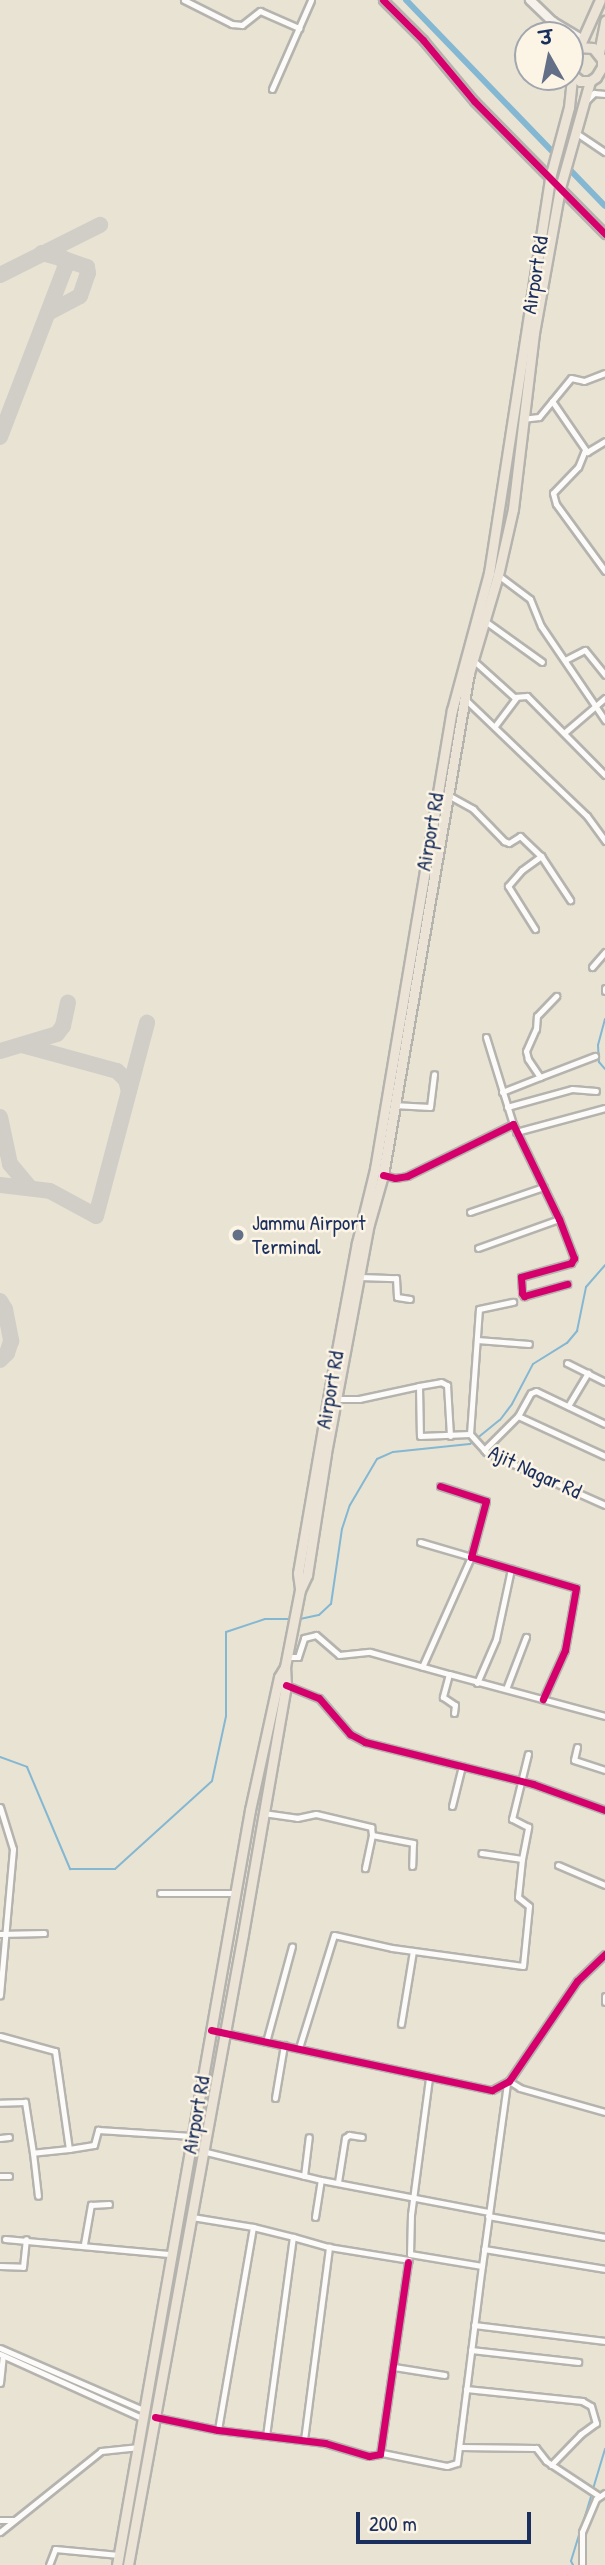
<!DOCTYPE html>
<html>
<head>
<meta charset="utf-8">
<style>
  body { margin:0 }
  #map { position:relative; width:605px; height:2565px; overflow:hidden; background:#e9e3d4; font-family:"Patrick Hand","Playpen Sans Deva",sans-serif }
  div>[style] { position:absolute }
  .stream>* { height:2px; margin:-1px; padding:0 1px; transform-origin:1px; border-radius:1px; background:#84b7d2 }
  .canal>* { height:6px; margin:-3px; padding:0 3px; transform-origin:3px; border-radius:3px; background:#84b7d2 }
  .taxiway>* { height:16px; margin:-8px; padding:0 8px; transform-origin:8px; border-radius:8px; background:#d0cec7 }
  .roads { filter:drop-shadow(2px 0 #b5b3ae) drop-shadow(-2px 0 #b5b3ae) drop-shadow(0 2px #b5b3ae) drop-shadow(0 -2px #b5b3ae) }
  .minor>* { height:5px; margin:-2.5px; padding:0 2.5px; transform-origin:2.5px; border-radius:2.5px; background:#fcfbf9 }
  .tertiary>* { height:7px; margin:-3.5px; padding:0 3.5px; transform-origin:3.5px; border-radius:3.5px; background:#fcfbf9 }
  .secondary>* { height:8px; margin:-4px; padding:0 4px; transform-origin:4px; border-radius:4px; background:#f6f1eb }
  .primary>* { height:9px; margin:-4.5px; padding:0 4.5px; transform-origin:4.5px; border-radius:4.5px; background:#ece3d7 }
  .trunk>* { height:9px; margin:-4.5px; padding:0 4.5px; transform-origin:4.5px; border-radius:4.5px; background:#ece3d7 }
  .cycleway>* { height:7px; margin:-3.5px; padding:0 3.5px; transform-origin:3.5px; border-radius:3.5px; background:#d6006c }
  .dots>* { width:19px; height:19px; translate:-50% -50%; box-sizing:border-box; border:4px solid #fcf5e5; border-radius:50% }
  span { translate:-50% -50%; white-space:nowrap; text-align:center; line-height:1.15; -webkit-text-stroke:5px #fcf5e5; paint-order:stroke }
  .street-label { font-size:21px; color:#1b2f5e }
  .poi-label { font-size:21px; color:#1b2f5e }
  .left { translate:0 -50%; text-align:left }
  .north { position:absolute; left:514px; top:21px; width:70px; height:70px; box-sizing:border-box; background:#fcf5e5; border:2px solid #a2a6af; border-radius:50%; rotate:351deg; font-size:19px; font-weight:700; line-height:28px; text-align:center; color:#1b2f5e }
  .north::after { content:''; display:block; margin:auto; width:24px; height:32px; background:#636e87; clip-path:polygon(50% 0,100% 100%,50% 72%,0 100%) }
  .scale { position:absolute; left:356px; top:2512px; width:175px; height:32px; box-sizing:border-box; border:4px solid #1b2f5e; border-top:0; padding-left:9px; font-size:21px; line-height:24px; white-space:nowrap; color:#1b2f5e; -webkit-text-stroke:5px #fcf5e5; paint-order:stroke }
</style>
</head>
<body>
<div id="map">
  <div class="stream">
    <div style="left:605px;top:1019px;width:27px;rotate:105deg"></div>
    <div style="left:598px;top:1045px;width:17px;rotate:87deg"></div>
    <div style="left:599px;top:1062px;width:9px;rotate:49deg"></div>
    <div style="left:300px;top:1619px;width:19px;rotate:-12deg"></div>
    <div style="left:319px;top:1615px;width:16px;rotate:-43deg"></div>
    <div style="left:331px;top:1604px;width:76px;rotate:-81.7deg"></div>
    <div style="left:342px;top:1529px;width:25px;rotate:-72deg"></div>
    <div style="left:350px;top:1505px;width:53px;rotate:-59.6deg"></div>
    <div style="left:377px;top:1459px;width:17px;rotate:-24deg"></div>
    <div style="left:393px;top:1452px;width:77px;rotate:-5.9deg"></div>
    <div style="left:470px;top:1444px;width:38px;rotate:-39deg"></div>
    <div style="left:500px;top:1420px;width:20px;rotate:-53deg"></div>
    <div style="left:512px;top:1404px;width:45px;rotate:-62.3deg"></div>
    <div style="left:533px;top:1364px;width:40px;rotate:-32deg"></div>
    <div style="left:567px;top:1343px;width:16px;rotate:-50deg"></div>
    <div style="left:577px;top:1331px;width:45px;rotate:-78.4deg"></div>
    <div style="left:586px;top:1287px;width:29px;rotate:-49deg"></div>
    <div style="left:0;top:1757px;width:29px;rotate:20deg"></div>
    <div style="left:27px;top:1767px;width:111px;rotate:67.1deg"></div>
    <div style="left:70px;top:1869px;width:45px"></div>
    <div style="left:115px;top:1869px;width:131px;rotate:-42.2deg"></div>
    <div style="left:212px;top:1781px;width:66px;rotate:-77.8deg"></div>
    <div style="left:226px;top:1716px;width:84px;rotate:-90deg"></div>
    <div style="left:226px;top:1632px;width:41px;rotate:-18.4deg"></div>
    <div style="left:265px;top:1619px;width:26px"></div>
    <div style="left:593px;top:2489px;width:42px;rotate:-73.3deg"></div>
    <div style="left:582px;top:2526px;width:34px;rotate:-73deg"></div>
    <div style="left:573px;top:2565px;width:4px;rotate:-117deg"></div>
    <div style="left:571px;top:2561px;width:28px;rotate:-73deg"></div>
  </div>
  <div class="canal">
    <div style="left:406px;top:0;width:286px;rotate:46deg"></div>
  </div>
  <div class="taxiway">
    <div style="left:0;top:275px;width:112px;rotate:-26.6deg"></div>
    <div style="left:48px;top:313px;width:36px;rotate:-28deg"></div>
    <div style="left:80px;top:296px;width:24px;rotate:-71deg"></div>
    <div style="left:88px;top:273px;width:6px;rotate:-99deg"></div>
    <div style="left:87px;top:267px;width:24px;rotate:-161deg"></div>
    <div style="left:0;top:437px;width:181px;rotate:-69deg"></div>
    <div style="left:65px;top:268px;width:9px;rotate:-96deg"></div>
    <div style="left:64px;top:259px;width:23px;rotate:-165deg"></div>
    <div style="left:22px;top:1045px;width:98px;rotate:15.3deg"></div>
    <div style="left:117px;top:1071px;width:13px;rotate:45deg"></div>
    <div style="left:126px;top:1080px;width:11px;rotate:75deg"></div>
    <div style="left:0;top:1051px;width:59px;rotate:-16.6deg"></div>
    <div style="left:57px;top:1034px;width:10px;rotate:-53deg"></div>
    <div style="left:63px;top:1026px;width:24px;rotate:-78deg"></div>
    <div style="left:0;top:1117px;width:48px;rotate:78deg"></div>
    <div style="left:10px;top:1164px;width:31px;rotate:50deg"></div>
    <div style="left:0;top:1185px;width:50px;rotate:6.8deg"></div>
    <div style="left:50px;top:1191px;width:52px;rotate:28.5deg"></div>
    <div style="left:96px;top:1216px;width:200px;rotate:-75.2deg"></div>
    <div style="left:0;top:1301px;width:9px;rotate:58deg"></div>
    <div style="left:5px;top:1309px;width:33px;rotate:79deg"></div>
    <div style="left:11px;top:1341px;width:13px;rotate:108deg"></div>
    <div style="left:7px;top:1353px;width:10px;rotate:135deg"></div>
  </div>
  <div class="roads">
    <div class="minor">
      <div style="left:184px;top:0;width:54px;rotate:26.6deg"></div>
      <div style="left:232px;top:24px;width:10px;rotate:6deg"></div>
      <div style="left:242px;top:25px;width:23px;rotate:-38deg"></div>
      <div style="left:260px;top:11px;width:43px;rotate:23.6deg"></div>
      <div style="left:272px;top:89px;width:97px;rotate:-66.3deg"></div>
      <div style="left:587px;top:100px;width:10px;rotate:-45deg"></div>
      <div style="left:594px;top:93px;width:11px;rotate:5deg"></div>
      <div style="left:575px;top:132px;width:36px;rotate:34deg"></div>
      <div style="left:552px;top:401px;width:62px;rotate:55.5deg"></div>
      <div style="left:587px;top:452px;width:21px;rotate:-31deg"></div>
      <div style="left:522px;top:419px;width:17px;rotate:-7deg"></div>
      <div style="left:539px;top:417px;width:50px;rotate:-50.6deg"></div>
      <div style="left:571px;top:378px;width:13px;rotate:13deg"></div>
      <div style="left:584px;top:381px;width:22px;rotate:-21deg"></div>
      <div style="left:585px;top:450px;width:18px;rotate:112deg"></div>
      <div style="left:578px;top:467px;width:36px;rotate:134deg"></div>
      <div style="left:553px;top:493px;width:11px;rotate:75deg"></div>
      <div style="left:556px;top:504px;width:83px;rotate:53.8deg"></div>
      <div style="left:498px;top:575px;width:40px;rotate:37deg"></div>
      <div style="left:530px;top:599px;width:29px;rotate:68deg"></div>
      <div style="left:541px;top:626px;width:114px;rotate:55.8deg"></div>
      <div style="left:485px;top:621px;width:70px;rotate:35.7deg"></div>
      <div style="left:473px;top:660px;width:55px;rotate:42.1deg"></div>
      <div style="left:514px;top:697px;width:13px;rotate:-4deg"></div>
      <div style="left:527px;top:696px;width:111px;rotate:45.4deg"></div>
      <div style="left:565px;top:660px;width:22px;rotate:-27deg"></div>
      <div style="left:585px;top:650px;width:32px;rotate:51deg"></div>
      <div style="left:465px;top:699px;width:169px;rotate:43.8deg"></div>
      <div style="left:587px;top:816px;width:31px;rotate:54deg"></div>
      <div style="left:495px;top:726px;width:35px;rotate:-53deg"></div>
      <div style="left:564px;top:733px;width:54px;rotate:-40.5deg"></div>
      <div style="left:448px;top:795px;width:29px;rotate:29deg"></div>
      <div style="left:473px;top:809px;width:45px;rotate:45.9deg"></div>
      <div style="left:504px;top:841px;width:5px;rotate:22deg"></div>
      <div style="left:509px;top:843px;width:13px;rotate:-32deg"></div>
      <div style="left:520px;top:836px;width:29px;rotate:44deg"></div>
      <div style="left:535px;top:929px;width:51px;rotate:-122.1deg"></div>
      <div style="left:508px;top:886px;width:21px;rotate:-49deg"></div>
      <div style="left:522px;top:870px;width:24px;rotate:-36deg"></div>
      <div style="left:541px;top:856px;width:53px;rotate:56.6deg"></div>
      <div style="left:592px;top:967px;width:20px;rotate:-49deg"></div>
      <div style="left:605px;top:988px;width:3px;rotate:90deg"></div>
      <div style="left:486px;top:1037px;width:91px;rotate:72.8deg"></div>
      <div style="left:540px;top:1077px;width:59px;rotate:-20.9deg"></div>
      <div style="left:502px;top:1092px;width:41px;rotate:-21.5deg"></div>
      <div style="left:540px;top:1077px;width:22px;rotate:-124deg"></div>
      <div style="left:528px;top:1059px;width:8px;rotate:-104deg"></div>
      <div style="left:526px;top:1051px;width:24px;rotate:-66deg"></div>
      <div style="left:536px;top:1029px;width:13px;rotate:-86deg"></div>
      <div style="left:537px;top:1016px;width:28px;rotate:-46deg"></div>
      <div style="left:393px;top:1105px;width:37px;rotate:3deg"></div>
      <div style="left:430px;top:1107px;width:33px;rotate:-83deg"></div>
      <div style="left:507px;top:1107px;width:67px;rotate:-15.5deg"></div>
      <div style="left:572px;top:1089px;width:24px;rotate:5deg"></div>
      <div style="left:516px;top:1132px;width:92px;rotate:-15.1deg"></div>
      <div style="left:383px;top:1175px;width:12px;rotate:14deg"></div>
      <div style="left:395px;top:1178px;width:12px;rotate:-9deg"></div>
      <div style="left:407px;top:1176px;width:118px;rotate:-26.1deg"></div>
      <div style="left:513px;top:1124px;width:106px;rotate:64.2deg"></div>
      <div style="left:559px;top:1219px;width:42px;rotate:69deg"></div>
      <div style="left:574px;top:1258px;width:6px;rotate:121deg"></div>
      <div style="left:571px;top:1263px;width:52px;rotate:164.4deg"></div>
      <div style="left:521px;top:1277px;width:16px;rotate:86deg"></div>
      <div style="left:522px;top:1293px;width:4px;rotate:56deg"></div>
      <div style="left:524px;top:1296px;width:45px;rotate:-15.6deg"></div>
      <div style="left:470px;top:1212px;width:78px;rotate:-18.7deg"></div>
      <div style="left:478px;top:1248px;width:86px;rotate:-19.7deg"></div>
      <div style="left:360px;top:1277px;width:36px;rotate:2deg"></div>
      <div style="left:396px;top:1278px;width:19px;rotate:87deg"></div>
      <div style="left:397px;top:1297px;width:13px;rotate:9deg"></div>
      <div style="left:477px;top:1340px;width:52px;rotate:4.4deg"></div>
      <div style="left:567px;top:1363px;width:42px;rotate:26.6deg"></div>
      <div style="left:419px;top:1386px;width:22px;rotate:-10deg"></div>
      <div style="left:441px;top:1382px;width:7px;rotate:27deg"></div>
      <div style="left:447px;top:1385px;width:51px;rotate:86.6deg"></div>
      <div style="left:337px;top:1399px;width:22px"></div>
      <div style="left:359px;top:1399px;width:61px;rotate:-12.2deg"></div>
      <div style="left:419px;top:1386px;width:50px;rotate:88.9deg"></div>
      <div style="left:420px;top:1436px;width:50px;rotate:-2.3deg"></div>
      <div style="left:568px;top:1406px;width:39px;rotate:-59deg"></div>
      <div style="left:518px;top:1416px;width:26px;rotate:-61deg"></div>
      <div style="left:531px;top:1393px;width:5px;rotate:-22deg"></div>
      <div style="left:536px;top:1391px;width:76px;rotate:25.6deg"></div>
      <div style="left:470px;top:1434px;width:125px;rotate:-85.9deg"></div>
      <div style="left:479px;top:1309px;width:35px;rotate:-12deg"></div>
      <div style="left:470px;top:1434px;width:24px;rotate:48deg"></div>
      <div style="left:486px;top:1452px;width:130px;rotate:24deg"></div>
      <div style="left:484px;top:1450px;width:48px;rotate:-45deg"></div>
      <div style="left:518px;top:1416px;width:96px;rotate:24.7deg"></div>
      <div style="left:440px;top:1486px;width:48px;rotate:18.1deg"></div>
      <div style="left:486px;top:1501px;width:58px;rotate:105deg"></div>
      <div style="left:471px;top:1557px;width:109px;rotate:16.4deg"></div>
      <div style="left:576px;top:1588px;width:63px;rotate:100.1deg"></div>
      <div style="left:565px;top:1650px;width:54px;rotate:114.2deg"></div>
      <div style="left:420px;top:1542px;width:53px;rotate:16.4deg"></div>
      <div style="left:471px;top:1557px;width:120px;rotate:114deg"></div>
      <div style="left:287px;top:1657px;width:11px"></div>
      <div style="left:298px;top:1657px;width:20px;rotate:-72deg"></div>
      <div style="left:304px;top:1638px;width:12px;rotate:-14deg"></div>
      <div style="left:316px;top:1635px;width:30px;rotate:41deg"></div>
      <div style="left:339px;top:1655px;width:31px;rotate:-6deg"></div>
      <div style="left:370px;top:1652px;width:82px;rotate:15.6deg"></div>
      <div style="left:449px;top:1674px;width:24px;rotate:105deg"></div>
      <div style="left:443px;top:1697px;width:14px;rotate:34deg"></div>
      <div style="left:455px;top:1705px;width:8px;rotate:97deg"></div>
      <div style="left:449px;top:1674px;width:162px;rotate:15.1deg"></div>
      <div style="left:477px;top:1683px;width:48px;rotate:-66.6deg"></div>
      <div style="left:496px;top:1639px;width:72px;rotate:-77.9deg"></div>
      <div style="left:286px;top:1685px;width:35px;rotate:22deg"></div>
      <div style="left:319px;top:1698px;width:48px;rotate:49.3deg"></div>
      <div style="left:350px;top:1734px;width:17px;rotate:28deg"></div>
      <div style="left:365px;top:1742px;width:173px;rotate:14deg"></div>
      <div style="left:533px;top:1784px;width:77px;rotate:19.9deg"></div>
      <div style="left:506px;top:1689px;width:56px;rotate:-69deg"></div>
      <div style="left:577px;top:1747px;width:13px;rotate:103deg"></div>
      <div style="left:574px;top:1760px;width:33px;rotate:18deg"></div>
      <div style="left:452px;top:1806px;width:41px;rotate:-76deg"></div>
      <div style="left:0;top:1807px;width:44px;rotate:72.8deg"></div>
      <div style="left:13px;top:1849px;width:147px;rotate:95.1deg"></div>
      <div style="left:263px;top:1813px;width:34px;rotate:8deg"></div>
      <div style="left:297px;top:1818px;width:19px;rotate:-12deg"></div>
      <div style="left:316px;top:1814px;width:57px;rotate:13.3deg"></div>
      <div style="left:371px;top:1827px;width:8px;rotate:83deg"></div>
      <div style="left:372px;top:1835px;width:34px;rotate:102deg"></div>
      <div style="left:372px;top:1835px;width:42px;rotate:11deg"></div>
      <div style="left:413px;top:1843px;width:23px;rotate:92deg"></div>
      <div style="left:522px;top:1859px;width:33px;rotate:-79deg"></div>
      <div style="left:528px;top:1827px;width:18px;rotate:-153deg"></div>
      <div style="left:512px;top:1819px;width:67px;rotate:-76.2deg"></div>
      <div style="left:558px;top:1865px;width:51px;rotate:23.1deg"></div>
      <div style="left:160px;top:1893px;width:76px"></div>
      <div style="left:0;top:1934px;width:44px;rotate:-1.3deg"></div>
      <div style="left:605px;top:1996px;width:6px;rotate:90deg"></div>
      <div style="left:401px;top:2024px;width:74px;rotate:-80.7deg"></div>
      <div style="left:211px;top:2030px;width:287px;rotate:12.1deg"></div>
      <div style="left:492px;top:2090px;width:19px;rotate:-28deg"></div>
      <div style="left:509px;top:2081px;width:121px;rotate:-55.8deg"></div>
      <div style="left:577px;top:1981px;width:39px;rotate:-44deg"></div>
      <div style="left:0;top:2036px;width:57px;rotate:15.3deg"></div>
      <div style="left:55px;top:2051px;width:99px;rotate:81.9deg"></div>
      <div style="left:69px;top:2149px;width:36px;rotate:174deg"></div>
      <div style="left:33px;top:2153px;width:52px;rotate:-98.9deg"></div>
      <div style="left:25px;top:2102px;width:25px;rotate:178deg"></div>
      <div style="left:266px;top:2042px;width:99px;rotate:-74.8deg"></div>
      <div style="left:299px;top:2048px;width:118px;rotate:-72.8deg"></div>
      <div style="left:334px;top:1935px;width:59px;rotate:12.6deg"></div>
      <div style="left:392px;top:1948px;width:132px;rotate:7.8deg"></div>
      <div style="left:523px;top:1966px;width:60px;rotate:-84.3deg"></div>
      <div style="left:529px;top:1906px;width:14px;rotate:-141deg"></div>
      <div style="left:518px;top:1897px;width:38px;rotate:-84deg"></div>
      <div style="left:522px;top:1859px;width:41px;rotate:-171.7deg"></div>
      <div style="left:429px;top:2078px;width:137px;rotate:97.5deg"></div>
      <div style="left:411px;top:2214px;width:40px;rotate:91.4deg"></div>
      <div style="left:410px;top:2254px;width:73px;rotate:9.5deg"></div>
      <div style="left:482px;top:2266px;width:184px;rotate:-82.2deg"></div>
      <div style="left:509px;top:2081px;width:13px;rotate:32deg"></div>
      <div style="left:520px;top:2088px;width:88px;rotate:15.8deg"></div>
      <div style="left:275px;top:2098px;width:54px;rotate:-80.4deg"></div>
      <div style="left:0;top:2138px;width:9px;rotate:-6deg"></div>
      <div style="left:69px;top:2149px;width:25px;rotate:-9deg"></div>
      <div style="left:94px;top:2145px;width:16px;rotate:-75deg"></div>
      <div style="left:98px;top:2130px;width:94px;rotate:3.7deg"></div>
      <div style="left:202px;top:2151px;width:122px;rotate:13.7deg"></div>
      <div style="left:321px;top:2180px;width:170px;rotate:10.8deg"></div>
      <div style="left:33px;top:2153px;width:43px;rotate:83.4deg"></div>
      <div style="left:0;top:2176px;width:9px"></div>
      <div style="left:304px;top:2176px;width:39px;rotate:-83deg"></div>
      <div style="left:338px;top:2182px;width:45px;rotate:-81deg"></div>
      <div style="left:345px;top:2138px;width:5px;rotate:-37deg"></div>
      <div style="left:349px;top:2135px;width:13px;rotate:9deg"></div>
      <div style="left:488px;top:2216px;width:119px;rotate:10.2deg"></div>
      <div style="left:192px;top:2217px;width:62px;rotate:9.3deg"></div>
      <div style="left:253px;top:2227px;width:206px;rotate:99.8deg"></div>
      <div style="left:315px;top:2217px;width:37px;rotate:-81deg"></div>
      <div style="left:253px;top:2227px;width:41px;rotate:14deg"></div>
      <div style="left:5px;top:2239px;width:167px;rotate:5.2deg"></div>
      <div style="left:84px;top:2244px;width:40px;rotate:-80deg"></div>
      <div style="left:91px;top:2205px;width:18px;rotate:-3deg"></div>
      <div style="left:484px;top:2249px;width:123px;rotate:9.4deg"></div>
      <div style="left:0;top:2266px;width:23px;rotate:2deg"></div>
      <div style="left:23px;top:2267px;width:28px;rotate:-84deg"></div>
      <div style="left:474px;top:2325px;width:132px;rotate:7deg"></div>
      <div style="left:0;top:2348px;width:156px;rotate:23.4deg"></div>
      <div style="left:471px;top:2350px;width:108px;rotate:6.4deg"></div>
      <div style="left:0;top:2354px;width:156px;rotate:24.3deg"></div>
      <div style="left:394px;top:2367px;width:51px;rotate:9.1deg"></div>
      <div style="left:0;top:2383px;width:27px;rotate:-84deg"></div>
      <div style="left:466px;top:2389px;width:117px;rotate:5.9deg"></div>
      <div style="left:582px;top:2401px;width:10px;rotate:29deg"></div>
      <div style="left:591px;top:2406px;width:18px;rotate:74deg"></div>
      <div style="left:596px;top:2423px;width:19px;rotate:144deg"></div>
      <div style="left:581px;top:2434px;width:43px;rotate:134.1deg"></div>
      <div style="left:155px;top:2417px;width:64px;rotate:11.7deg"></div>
      <div style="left:218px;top:2430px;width:108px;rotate:6.9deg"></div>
      <div style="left:325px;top:2443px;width:46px;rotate:16.5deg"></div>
      <div style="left:369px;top:2456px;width:11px;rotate:-10deg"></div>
      <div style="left:380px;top:2454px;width:194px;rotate:-81.7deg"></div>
      <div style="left:266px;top:2436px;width:201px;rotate:-82.3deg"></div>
      <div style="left:293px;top:2237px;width:37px;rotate:16deg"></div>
      <div style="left:329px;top:2247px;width:81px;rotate:9.2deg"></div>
      <div style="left:304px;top:2440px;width:195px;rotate:-82.6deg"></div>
      <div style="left:460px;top:2447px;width:76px;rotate:0.8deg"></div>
      <div style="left:536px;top:2448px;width:16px;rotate:52deg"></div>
      <div style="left:546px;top:2461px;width:64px;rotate:33.4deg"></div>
      <div style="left:382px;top:2453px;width:66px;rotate:11.3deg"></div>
      <div style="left:447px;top:2466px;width:10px;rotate:-17deg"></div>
      <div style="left:457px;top:2463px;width:199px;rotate:-82.8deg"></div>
      <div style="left:0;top:2520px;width:14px"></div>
      <div style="left:0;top:2532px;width:129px;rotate:-38.7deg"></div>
      <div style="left:101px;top:2451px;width:36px;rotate:-6deg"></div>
      <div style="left:49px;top:2565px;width:17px;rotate:-69deg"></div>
      <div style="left:55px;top:2549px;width:64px;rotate:5.4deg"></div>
      <div style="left:582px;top:2565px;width:33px;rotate:-90deg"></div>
      <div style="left:582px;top:2532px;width:36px;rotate:-67deg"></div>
      <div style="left:596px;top:2499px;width:11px;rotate:-34deg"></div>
    </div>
    <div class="tertiary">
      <div style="left:383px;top:0;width:57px;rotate:45deg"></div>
      <div style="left:423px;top:40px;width:80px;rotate:50.1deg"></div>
      <div style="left:474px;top:101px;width:187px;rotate:45.4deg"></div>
    </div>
    <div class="secondary">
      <div style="left:530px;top:0;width:32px;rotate:44deg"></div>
      <div style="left:553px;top:22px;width:35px;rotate:31deg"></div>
      <div style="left:553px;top:22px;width:14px;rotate:65deg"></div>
    </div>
    <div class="primary">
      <div style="left:300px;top:1588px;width:15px;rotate:-98deg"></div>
      <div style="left:298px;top:1573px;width:188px;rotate:-80.2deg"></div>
      <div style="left:330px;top:1388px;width:147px;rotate:-79.5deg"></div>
      <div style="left:357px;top:1243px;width:76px;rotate:-76.3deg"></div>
      <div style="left:375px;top:1169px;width:465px;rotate:-80.5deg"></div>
      <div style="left:452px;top:710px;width:142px;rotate:-74.9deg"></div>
      <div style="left:489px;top:573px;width:400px;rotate:-81.2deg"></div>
      <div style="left:550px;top:178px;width:73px;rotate:-75deg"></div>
      <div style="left:569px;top:107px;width:31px;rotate:-84deg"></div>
      <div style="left:117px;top:2565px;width:767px;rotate:-80.01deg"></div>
      <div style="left:250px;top:1810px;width:136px;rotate:-77.7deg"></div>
      <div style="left:279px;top:1677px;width:12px;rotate:-59deg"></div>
      <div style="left:128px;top:2565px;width:641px;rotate:-79.67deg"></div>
      <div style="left:243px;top:1934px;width:253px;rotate:-80.2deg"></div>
      <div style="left:286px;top:1685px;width:18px;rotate:-93deg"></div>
      <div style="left:285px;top:1667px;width:78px;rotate:-79deg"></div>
      <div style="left:300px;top:1590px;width:17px;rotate:-65deg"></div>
      <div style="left:307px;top:1575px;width:123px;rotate:-81.1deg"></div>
      <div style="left:326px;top:1453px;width:233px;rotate:-79.4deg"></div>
      <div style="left:369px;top:1224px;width:51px;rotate:-74.1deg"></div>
      <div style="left:383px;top:1175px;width:509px;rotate:-80.28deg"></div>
      <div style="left:469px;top:673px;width:102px;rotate:-73.5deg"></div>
      <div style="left:498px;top:575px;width:68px;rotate:-77.2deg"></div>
      <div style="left:513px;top:509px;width:177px;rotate:-83.2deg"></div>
      <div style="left:534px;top:333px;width:147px;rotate:-79.8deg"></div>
      <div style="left:560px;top:188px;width:111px;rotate:-74.3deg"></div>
    </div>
    <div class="trunk">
      <div style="left:579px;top:47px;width:51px;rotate:-65.9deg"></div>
      <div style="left:599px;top:53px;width:33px;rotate:-79deg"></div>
      <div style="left:570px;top:54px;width:11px;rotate:-38deg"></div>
      <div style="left:579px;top:47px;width:14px;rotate:4deg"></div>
      <div style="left:593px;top:48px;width:14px;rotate:51deg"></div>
      <div style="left:602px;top:59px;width:8px;rotate:90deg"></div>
      <div style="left:602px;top:67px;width:12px;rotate:121deg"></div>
      <div style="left:596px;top:77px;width:7px;rotate:146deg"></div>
      <div style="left:590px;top:81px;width:10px;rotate:180deg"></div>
      <div style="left:580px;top:81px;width:13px;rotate:-141deg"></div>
    </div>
  </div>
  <div class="cycleway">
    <div style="left:383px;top:0;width:57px;rotate:45deg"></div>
    <div style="left:423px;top:40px;width:80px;rotate:50.1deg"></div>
    <div style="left:474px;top:101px;width:187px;rotate:45.4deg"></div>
    <div style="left:383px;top:1175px;width:12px;rotate:14deg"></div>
    <div style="left:395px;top:1178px;width:12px;rotate:-9deg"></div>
    <div style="left:407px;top:1176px;width:118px;rotate:-26.1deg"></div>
    <div style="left:513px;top:1124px;width:106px;rotate:64.2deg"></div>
    <div style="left:559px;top:1219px;width:42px;rotate:69deg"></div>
    <div style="left:574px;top:1258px;width:6px;rotate:121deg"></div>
    <div style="left:571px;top:1263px;width:52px;rotate:164.4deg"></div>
    <div style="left:521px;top:1277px;width:16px;rotate:86deg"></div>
    <div style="left:522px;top:1293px;width:4px;rotate:56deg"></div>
    <div style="left:524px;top:1296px;width:45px;rotate:-15.6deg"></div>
    <div style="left:440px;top:1486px;width:48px;rotate:18.1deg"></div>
    <div style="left:486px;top:1501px;width:58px;rotate:105deg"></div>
    <div style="left:471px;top:1557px;width:109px;rotate:16.4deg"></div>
    <div style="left:576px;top:1588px;width:63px;rotate:100.1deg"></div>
    <div style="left:565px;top:1650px;width:54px;rotate:114.2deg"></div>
    <div style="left:286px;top:1685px;width:35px;rotate:22deg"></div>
    <div style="left:319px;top:1698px;width:48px;rotate:49.3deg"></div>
    <div style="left:350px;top:1734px;width:17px;rotate:28deg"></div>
    <div style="left:365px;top:1742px;width:173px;rotate:14deg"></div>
    <div style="left:533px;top:1784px;width:77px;rotate:19.9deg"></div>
    <div style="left:211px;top:2030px;width:287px;rotate:12.1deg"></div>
    <div style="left:492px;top:2090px;width:19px;rotate:-28deg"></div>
    <div style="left:509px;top:2081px;width:121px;rotate:-55.8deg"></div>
    <div style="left:577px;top:1981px;width:39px;rotate:-44deg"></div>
    <div style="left:155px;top:2417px;width:64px;rotate:11.7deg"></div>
    <div style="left:218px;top:2430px;width:108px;rotate:6.9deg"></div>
    <div style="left:325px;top:2443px;width:46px;rotate:16.5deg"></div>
    <div style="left:369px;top:2456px;width:11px;rotate:-10deg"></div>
    <div style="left:380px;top:2454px;width:194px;rotate:-81.7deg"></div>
  </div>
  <div class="dots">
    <div style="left:238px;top:1235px;background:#636e87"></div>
  </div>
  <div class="street-label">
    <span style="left:535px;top:275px;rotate:-81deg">Airport Rd</span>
    <span style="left:430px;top:832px;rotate:-80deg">Airport Rd</span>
    <span style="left:330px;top:1390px;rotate:-80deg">Airport Rd</span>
    <span style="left:535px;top:1472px;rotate:25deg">Ajit Nagar Rd</span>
    <span style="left:196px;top:2115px;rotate:-80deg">Airport Rd</span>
  </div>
  <div class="poi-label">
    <span class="left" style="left:252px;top:1235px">Jammu Airport<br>Terminal</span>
  </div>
  <div class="north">उ</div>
  <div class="scale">200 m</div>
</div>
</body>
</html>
